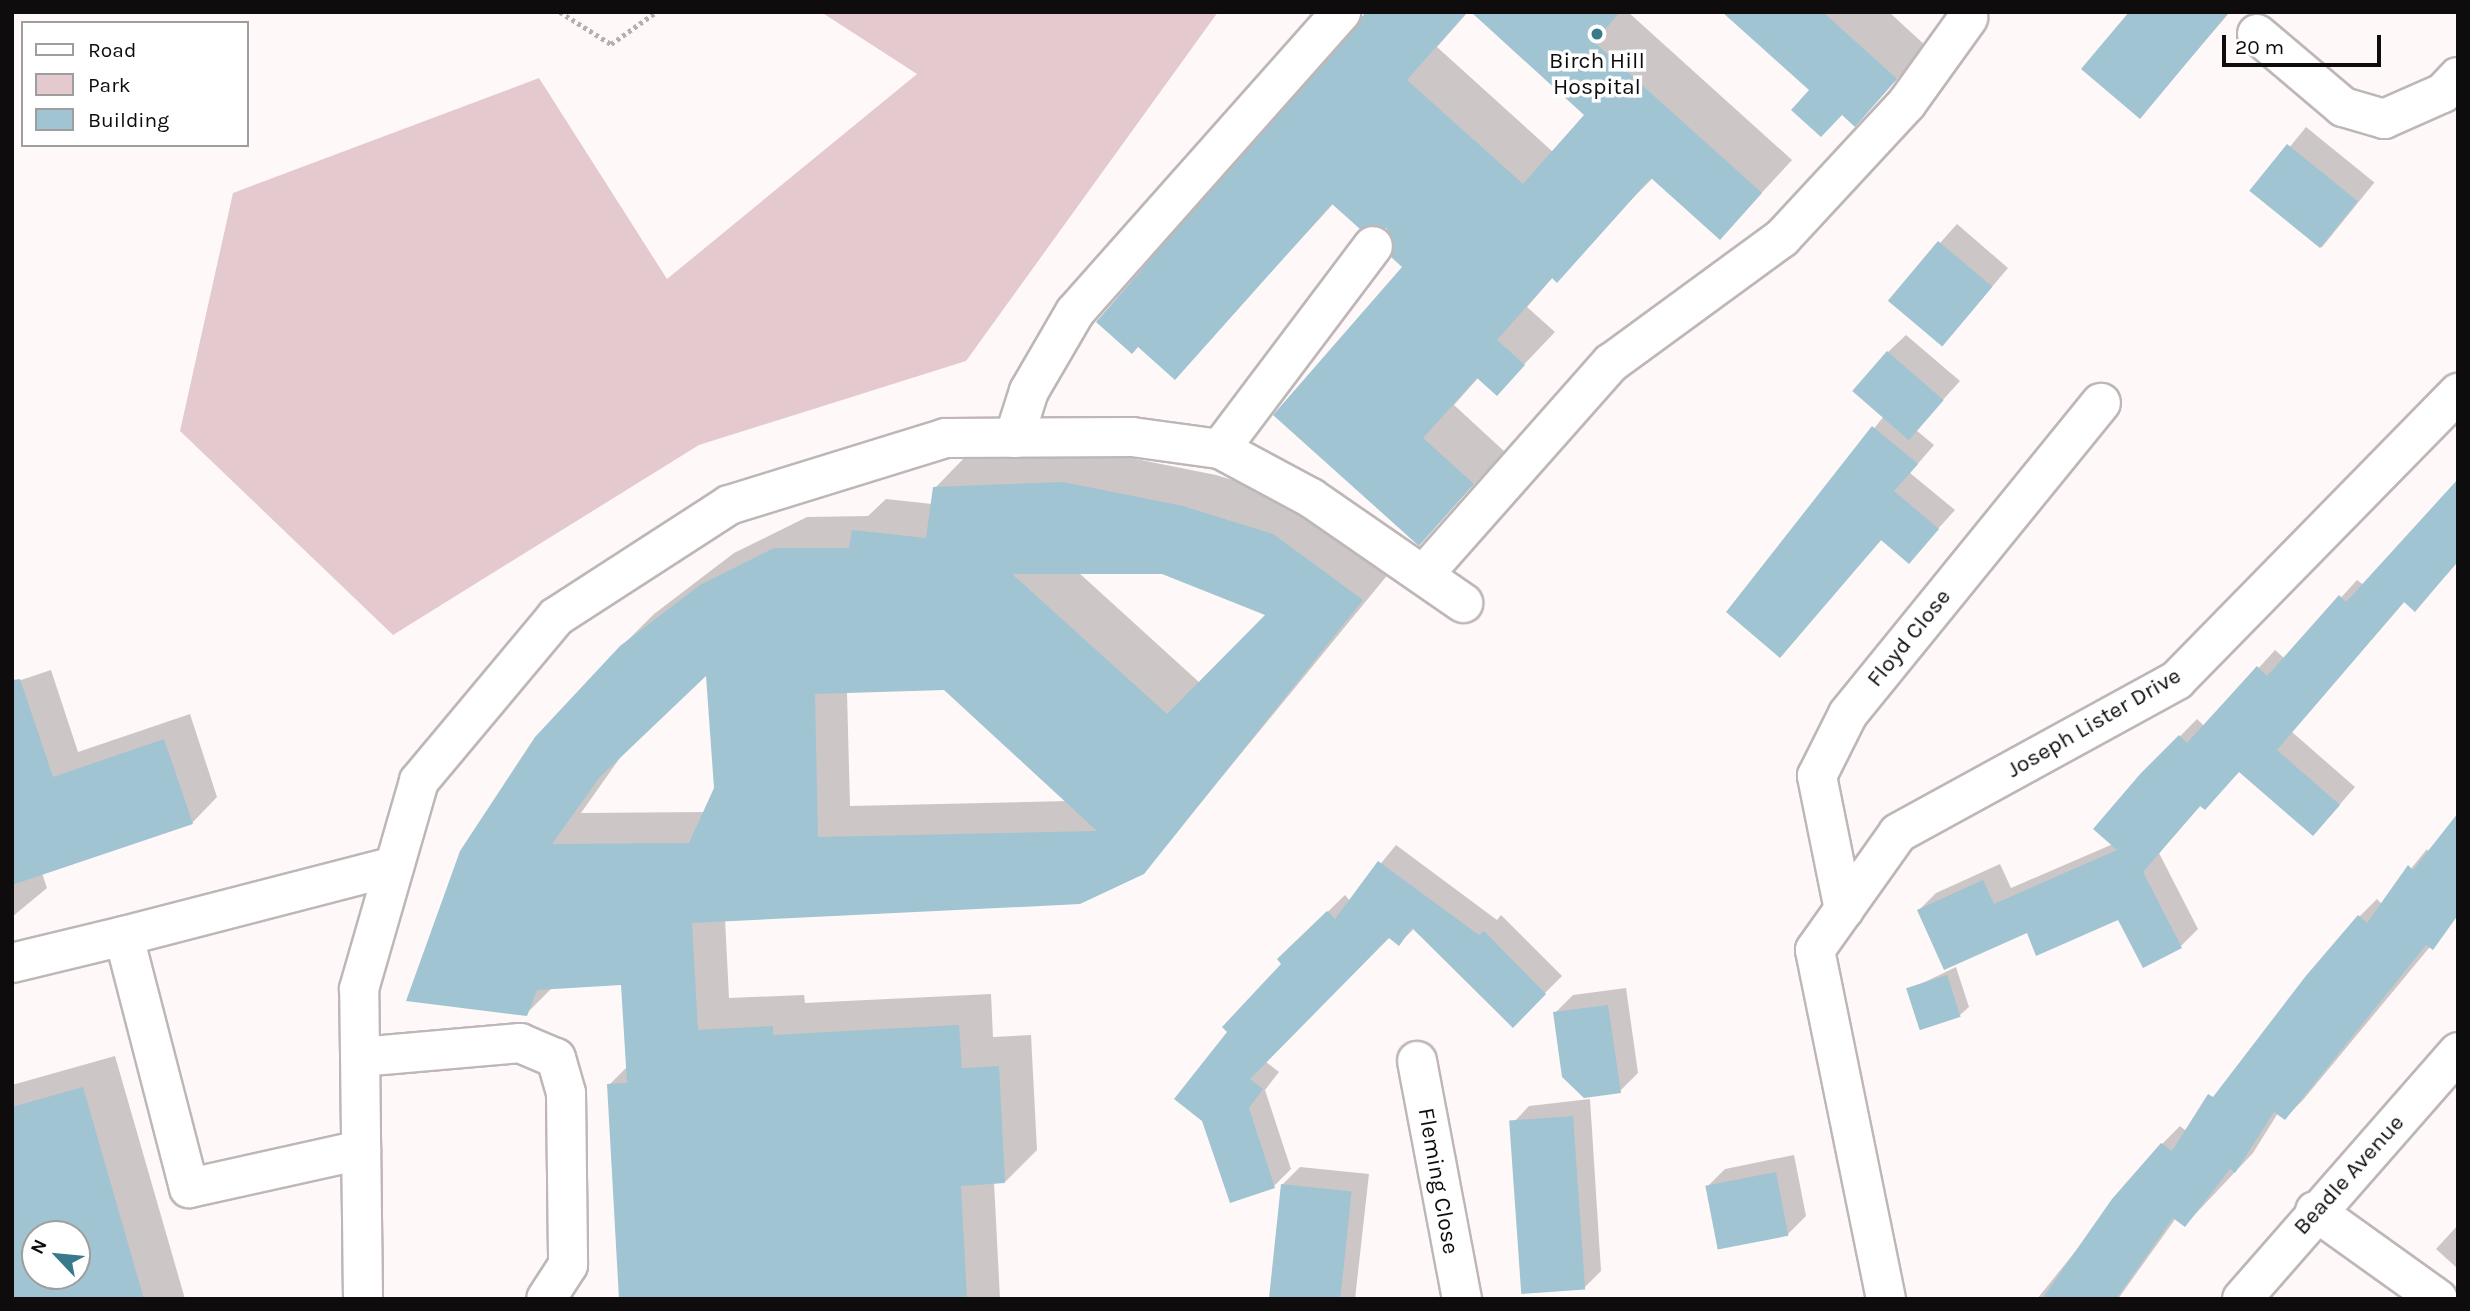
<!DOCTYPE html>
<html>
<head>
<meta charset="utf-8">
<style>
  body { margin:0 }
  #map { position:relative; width:2470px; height:1311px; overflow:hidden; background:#fff8f9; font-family:Karla,sans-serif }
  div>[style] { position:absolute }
  .green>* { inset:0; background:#e4cace }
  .shadow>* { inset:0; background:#0003; transform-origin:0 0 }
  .building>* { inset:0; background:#a0c4d1; transform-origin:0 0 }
  .path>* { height:4.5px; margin-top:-2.25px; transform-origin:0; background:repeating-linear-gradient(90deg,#b5afb0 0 3.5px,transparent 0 7px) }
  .roads { filter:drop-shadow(2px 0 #bfb6b8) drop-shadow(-2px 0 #bfb6b8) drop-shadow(0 2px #bfb6b8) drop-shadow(0 -2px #bfb6b8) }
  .minor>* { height:38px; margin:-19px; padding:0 19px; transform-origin:19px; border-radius:19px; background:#fff }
  .dots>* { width:19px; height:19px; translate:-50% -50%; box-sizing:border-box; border:4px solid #fff; border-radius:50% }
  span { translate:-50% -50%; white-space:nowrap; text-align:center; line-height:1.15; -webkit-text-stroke:7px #fff; paint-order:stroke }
  .poi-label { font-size:23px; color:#0e0c0c }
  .street-label { font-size:23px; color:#0e0c0c }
  .frame { position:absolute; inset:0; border:14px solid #0e0c0c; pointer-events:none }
  .legend { position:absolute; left:21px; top:21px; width:228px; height:126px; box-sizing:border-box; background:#fff; border:2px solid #9f9e9e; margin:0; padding:9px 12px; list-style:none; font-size:21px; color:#0e0c0c }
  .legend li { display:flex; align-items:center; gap:14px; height:35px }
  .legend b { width:35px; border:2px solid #9f9e9e }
  .north { position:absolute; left:21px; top:1220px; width:70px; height:70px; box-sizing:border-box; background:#fff; border:2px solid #9f9e9e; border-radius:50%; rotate:296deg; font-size:19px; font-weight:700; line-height:28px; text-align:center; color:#0e0c0c }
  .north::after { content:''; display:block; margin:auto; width:24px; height:32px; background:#38798c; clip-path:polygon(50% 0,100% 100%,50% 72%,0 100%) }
  .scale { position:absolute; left:2222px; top:35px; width:159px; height:32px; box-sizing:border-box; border:4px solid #0e0c0c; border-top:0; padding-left:9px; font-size:21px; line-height:24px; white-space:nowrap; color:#0e0c0c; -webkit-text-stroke:5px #fff; paint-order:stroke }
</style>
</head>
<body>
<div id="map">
  <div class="green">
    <div style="clip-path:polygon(821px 12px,1218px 12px,966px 361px,699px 445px,393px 635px,180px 431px,233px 193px,539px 78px,667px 279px,917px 74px)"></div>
  </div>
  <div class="shadow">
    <div style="clip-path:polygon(1371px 12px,1468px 12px,1437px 47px,1553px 152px,1586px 114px,1473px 12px,1628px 12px,1792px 160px,1720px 238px,1653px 178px,1553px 277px,1527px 307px,1555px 332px,1497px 393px,1479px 377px,1454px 405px,1505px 452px,1418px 543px,1405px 267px,1386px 226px,1334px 203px,1175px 377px)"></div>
    <div style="clip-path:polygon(1725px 12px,1889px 12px,1927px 47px,1855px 124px)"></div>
    <div style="clip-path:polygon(2133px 12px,2230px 12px,2140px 117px)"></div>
    <div style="left:2306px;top:127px;width:88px;height:84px;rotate:39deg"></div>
    <div style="clip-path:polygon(1957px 224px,2008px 268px,1958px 327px,1889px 300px)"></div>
    <div style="clip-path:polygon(1906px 335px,1960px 381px,1916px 430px,1934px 445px,1910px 473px,1955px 510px,1909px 561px,1882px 539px,1780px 656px,1728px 612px,1884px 416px,1888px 352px)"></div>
    <div style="clip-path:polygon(evenodd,1096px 451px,1216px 475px,1305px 502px,1394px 567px,1143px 873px,725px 919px,729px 998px,804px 995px,805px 1003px,991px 994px,993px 1037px,1031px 1035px,1037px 1150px,1005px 1182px,994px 1182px,1000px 1299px,620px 1299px,609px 1085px,628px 1066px,623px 983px,553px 987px,526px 1014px,409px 1000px,621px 647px,654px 614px,734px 553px,807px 517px,868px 516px,886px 499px,932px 504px,935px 488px,967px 455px,1096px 451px,1078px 572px,1163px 573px,1268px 614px,1200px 683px,1078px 572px,1096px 451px,707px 672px,716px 789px,705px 812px,581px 813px,627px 748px,707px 672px,1096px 451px,944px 688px,1067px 801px,850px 806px,847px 692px,944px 688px)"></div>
    <div style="clip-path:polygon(2458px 481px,2458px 562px,2415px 610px,2405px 601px,2292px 732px,2355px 787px,2329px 817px,2240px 771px,2201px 805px,2159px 853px,2198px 929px,2181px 946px,2143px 966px,2118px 917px,2028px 931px,1919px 910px,1936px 893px,2000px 864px,2011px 888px,2113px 844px,2143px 774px,2197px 719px,2205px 727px,2275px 650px,2285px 659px,2357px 580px,2364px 585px)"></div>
    <div style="clip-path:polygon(51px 670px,78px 752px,190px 714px,217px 797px,192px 823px,42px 873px,47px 888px,12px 917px,12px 683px)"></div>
    <div style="clip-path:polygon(1396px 845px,1497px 920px,1501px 915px,1562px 976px,1513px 1025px,1415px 928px,1399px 943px,1389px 936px,1266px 1062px,1279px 1072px,1265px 1090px,1291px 1169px,1274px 1186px,1203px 1120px,1284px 964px,1279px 959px,1345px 895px,1350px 901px)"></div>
    <div style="clip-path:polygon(2427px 849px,2458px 913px,2303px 1100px,2285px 1118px,2278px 1113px,2253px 1153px,2185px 1225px,2176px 1218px,2118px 1299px,2037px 1299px,2162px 1144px,2180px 1126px,2186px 1131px,2359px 917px,2377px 899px,2382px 904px)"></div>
    <div style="clip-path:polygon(1956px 967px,1969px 1007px,1960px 1015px,1908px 990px)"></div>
    <div style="clip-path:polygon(1626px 988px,1638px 1073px,1620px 1091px,1555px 1013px,1573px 995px)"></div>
    <div style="clip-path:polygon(evenodd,115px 1056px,185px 1299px,12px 1299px,12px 1085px,115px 1056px,35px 1234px,77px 1234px,77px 1276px,35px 1276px,35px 1234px)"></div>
    <div style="clip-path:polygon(1590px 1099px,1601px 1271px,1583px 1289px,1512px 1124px,1529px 1106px)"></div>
    <div style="clip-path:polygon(1794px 1155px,1806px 1216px,1788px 1234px,1707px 1187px,1725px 1169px)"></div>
    <div style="clip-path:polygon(1300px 1167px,1369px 1174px,1355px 1299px,1277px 1299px,1282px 1185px)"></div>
    <div style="clip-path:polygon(2458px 1225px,2458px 1269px,2436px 1249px)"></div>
  </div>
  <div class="building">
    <div style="clip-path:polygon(1366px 12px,1467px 12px,1407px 80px,1523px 184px,1584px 115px,1471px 12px,1620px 12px,1594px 42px,1762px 193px,1720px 240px,1651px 178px,1557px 283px,1552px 278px,1497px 340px,1525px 365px,1497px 396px,1477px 378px,1423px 438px,1474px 484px,1419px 546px,1273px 415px,1402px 267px,1391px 257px,1393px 238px,1386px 228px,1360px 229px,1332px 204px,1175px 380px,1138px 347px,1132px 354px,1096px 322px)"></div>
    <div style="clip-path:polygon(1722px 12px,1823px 12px,1897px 79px,1855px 127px,1842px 115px,1821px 137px,1791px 110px,1809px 90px)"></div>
    <div style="clip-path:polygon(2129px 12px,2229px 12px,2140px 119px,2081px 69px)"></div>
    <div style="left:2287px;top:144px;width:91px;height:60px;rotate:39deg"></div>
    <div style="left:1938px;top:241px;width:71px;height:78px;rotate:40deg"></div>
    <div style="left:1887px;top:351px;width:75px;height:53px;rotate:41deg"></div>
    <div style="clip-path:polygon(1872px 426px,1918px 464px,1894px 491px,1939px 529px,1909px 564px,1881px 540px,1780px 658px,1726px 612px)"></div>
    <div style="clip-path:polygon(2458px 479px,2458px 561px,2415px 612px,2404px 602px,2277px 750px,2340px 805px,2313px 836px,2239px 772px,2205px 810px,2200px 806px,2143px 872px,2182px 948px,2143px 968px,2118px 920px,2036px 956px,2027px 933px,1944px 970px,1917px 910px,1983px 880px,1994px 904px,2117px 850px,2093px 829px,2141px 773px,2179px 735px,2187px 743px,2257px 666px,2267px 676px,2339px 595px,2346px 602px)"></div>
    <div style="clip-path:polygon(evenodd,1063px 482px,1183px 506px,1273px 534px,1363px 600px,1144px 874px,1080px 904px,692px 923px,698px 1030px,773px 1026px,773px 1035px,959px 1025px,962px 1068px,999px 1066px,1005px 1183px,961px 1186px,967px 1299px,619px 1299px,607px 1084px,627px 1083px,621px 985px,537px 990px,527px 1016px,406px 1001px,460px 851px,535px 737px,620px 646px,700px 585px,774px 548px,849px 548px,852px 530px,926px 538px,933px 487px,1063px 482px,1012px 574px,1162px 574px,1265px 615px,1167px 714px,1012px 574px,1063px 482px,706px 676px,714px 788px,689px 843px,552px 844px,599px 778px,706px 676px,1063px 482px,944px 690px,1097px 831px,818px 837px,815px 694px,944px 690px)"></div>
    <div style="clip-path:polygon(20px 679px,53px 777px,164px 739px,193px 824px,12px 885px,12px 680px)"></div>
    <div style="clip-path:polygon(2458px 813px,2458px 915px,2433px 950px,2426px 945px,2285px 1120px,2274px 1112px,2235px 1173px,2230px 1169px,2185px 1227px,2173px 1218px,2116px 1299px,2042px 1299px,2112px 1199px,2161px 1143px,2172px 1151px,2208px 1094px,2213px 1097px,2305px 977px,2358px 915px,2367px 923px,2408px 865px,2413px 870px)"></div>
    <div style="clip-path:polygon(1378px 861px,1479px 935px,1484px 931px,1546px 994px,1513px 1028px,1412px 928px,1399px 946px,1389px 938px,1250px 1079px,1263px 1089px,1249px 1108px,1275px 1188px,1230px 1203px,1202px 1121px,1174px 1099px,1227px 1032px,1222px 1027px,1281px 964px,1277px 959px,1327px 911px,1335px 919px)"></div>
    <div style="left:1947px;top:975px;width:44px;height:43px;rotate:72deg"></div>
    <div style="clip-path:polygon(1608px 1005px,1621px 1093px,1584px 1098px,1562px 1077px,1553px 1012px)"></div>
    <div style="clip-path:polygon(evenodd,83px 1087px,144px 1299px,12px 1299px,12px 1107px,83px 1087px,35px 1234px,77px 1234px,77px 1276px,35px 1276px,35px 1234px)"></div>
    <div style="left:1573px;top:1116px;width:174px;height:64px;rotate:86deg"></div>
    <div style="left:1776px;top:1172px;width:65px;height:72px;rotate:79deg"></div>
    <div style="left:1281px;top:1184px;width:71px;height:115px;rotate:6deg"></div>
  </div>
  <div class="path">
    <div style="left:560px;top:12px;width:60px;rotate:32.1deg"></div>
    <div style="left:611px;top:44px;width:55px;rotate:-35.4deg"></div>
  </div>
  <div class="roads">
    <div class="minor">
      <div style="left:2257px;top:34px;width:113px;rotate:40.3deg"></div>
      <div style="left:2343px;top:107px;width:43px;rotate:16.3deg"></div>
      <div style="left:2384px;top:119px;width:64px;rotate:-23.8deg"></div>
      <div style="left:2443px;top:93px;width:22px;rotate:-47deg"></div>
      <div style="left:1014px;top:438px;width:49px;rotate:-72.3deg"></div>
      <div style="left:1029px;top:391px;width:91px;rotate:-59.8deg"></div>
      <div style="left:1075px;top:312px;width:401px;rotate:-48.4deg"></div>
      <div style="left:1220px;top:449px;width:254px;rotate:-53deg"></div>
      <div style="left:1424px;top:574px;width:282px;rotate:-48.5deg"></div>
      <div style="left:1611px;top:363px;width:212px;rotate:-36.2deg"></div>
      <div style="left:1782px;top:238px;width:184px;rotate:-47.2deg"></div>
      <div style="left:1907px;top:103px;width:105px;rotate:-54.3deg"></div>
      <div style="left:1844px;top:910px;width:137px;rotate:-101.4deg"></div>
      <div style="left:1817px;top:776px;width:69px;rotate:-63.4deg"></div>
      <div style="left:1848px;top:714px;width:401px;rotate:-50.9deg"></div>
      <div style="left:12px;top:963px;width:115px;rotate:-13.6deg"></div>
      <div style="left:360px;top:1057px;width:161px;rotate:-5deg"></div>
      <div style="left:520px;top:1043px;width:39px;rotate:23deg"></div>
      <div style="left:556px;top:1058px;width:36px;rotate:74deg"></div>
      <div style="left:566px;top:1093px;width:172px;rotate:89.3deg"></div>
      <div style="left:568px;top:1265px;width:40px;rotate:122.9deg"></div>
      <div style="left:1417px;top:1061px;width:242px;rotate:79.3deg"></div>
      <div style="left:361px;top:1150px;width:176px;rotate:167.5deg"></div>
      <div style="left:189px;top:1188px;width:260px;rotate:-104.5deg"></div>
      <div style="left:124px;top:936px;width:279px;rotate:-14.5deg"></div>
      <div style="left:2315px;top:1211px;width:151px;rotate:35.6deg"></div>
      <div style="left:363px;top:1299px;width:310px;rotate:-90.7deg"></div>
      <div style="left:359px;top:989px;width:216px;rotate:-73.9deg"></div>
      <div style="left:419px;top:781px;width:214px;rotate:-50.1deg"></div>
      <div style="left:556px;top:617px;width:206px;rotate:-32.9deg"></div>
      <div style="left:729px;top:505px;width:226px;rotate:-17.2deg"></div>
      <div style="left:945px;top:438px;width:187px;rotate:-0.3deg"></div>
      <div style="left:1132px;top:437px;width:89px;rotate:7.8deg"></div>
      <div style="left:1220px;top:449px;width:103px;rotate:28.3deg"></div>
      <div style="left:1311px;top:498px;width:185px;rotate:34.6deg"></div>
      <div style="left:1886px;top:1299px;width:356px;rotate:-101.5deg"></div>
      <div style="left:1815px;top:950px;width:143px;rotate:-54.6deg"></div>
      <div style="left:1898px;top:833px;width:318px;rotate:-28.7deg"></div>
      <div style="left:2177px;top:680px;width:402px;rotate:-45.6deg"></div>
      <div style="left:2242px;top:1299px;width:328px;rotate:-48.8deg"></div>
    </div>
  </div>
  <div class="dots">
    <div style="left:1597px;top:34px;background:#38798c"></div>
  </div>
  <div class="poi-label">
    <span style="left:1597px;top:74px">Birch Hill<br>Hospital</span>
  </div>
  <div class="street-label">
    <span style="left:1909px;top:638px;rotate:-51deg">Floyd Close</span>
    <span style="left:2094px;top:723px;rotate:-30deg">Joseph Lister Drive</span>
    <span style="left:2349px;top:1175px;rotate:-48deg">Beadle Avenue</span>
    <span style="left:1438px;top:1181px;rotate:80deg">Fleming Close</span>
  </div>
  <div class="frame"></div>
  <ul class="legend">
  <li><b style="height:9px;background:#fff"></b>Road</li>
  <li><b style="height:19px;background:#e4cace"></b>Park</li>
  <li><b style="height:19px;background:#a0c4d1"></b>Building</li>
  </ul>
  <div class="north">N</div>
  <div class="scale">20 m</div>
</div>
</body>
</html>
